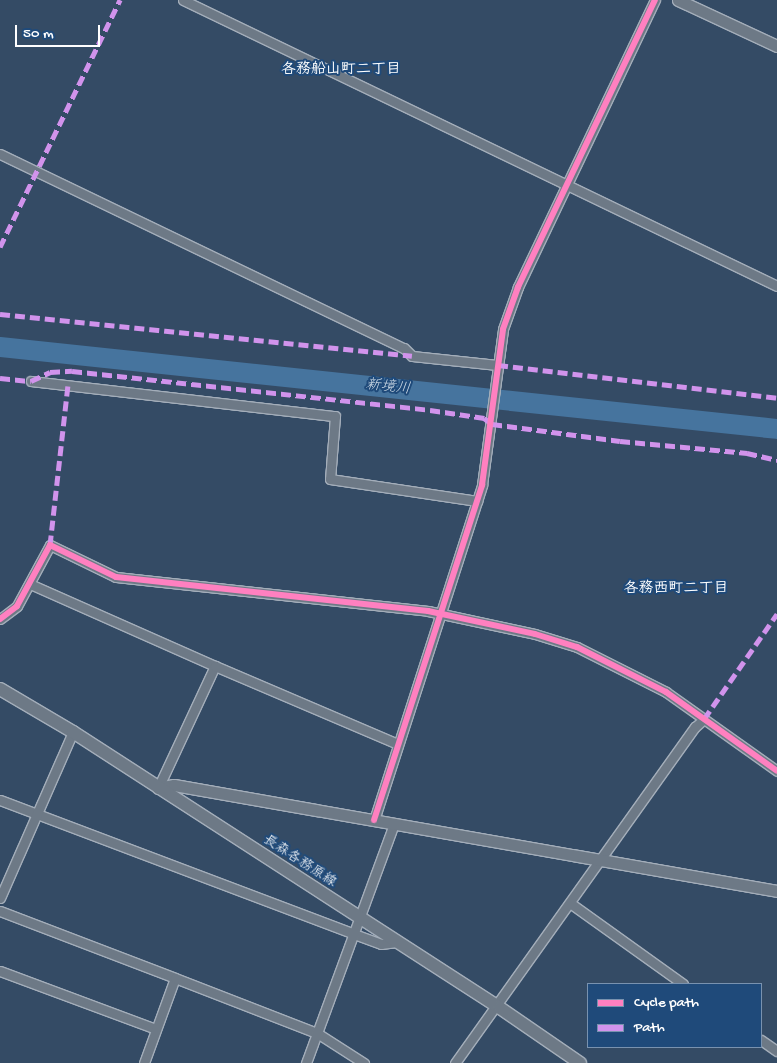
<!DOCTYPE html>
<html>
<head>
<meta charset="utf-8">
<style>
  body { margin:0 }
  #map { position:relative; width:777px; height:1063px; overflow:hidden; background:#344b65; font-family:"Gochi Hand","Klee One",sans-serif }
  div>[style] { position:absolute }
  .river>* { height:20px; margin:-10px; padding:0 10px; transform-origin:10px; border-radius:10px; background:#46749e }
  .roads { filter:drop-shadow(1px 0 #a4aeba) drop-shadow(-1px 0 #a4aeba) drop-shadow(0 1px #a4aeba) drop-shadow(0 -1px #a4aeba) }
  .minor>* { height:9px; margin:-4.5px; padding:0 4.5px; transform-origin:4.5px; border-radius:4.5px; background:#6d7986 }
  .tertiary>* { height:11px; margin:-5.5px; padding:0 5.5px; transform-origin:5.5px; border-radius:5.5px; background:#6d7986 }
  .secondary>* { height:12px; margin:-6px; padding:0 6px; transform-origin:6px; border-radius:6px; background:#6d7986 }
  .quiet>* { height:5px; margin-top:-2.5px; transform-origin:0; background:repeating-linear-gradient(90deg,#d193ec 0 10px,transparent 0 15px) }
  .cycleway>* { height:6px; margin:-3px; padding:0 3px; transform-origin:3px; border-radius:3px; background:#ff80c0 }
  span { translate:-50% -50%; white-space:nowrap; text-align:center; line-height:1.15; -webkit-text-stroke:4px #1f4a7a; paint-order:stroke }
  .street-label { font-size:14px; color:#fff }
  .neighbourhood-label { font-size:15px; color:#fff; font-weight:700 }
  .water-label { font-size:15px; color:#d1dde8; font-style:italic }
  .legend { position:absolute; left:587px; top:983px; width:175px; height:65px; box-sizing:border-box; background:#1f4a7a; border:1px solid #7992af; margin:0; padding:6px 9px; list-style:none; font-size:15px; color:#fff }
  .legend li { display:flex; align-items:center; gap:10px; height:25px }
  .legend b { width:25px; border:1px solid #7992af }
  .scale { position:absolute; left:15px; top:25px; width:85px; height:22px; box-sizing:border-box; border:2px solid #fff; border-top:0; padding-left:6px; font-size:15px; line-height:18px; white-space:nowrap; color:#fff; -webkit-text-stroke:4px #1f4a7a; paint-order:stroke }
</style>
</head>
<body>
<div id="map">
  <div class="river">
    <div style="left:0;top:347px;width:781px;rotate:6.02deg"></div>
  </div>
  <div class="roads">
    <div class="minor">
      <div style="left:183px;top:0;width:659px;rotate:25.71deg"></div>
      <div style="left:0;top:154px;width:448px;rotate:25.7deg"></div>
      <div style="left:404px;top:348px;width:11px;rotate:45deg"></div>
      <div style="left:412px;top:356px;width:86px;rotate:6deg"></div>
      <div style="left:31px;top:381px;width:306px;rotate:6.6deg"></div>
      <div style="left:335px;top:416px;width:63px;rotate:94.5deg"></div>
      <div style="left:330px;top:479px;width:149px;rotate:8.5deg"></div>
      <div style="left:30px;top:584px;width:202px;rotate:23.9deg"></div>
      <div style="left:0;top:619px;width:21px;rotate:-37deg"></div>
      <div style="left:17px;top:606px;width:69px;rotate:-61.6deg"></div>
      <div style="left:50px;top:545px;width:73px;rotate:25.9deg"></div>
      <div style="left:116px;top:577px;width:314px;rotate:6.2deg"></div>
      <div style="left:428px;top:611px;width:109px;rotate:12.1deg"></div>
      <div style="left:535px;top:634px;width:44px;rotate:17.2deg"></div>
      <div style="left:577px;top:647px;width:100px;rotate:26.8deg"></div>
      <div style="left:666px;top:692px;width:136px;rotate:35.4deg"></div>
      <div style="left:158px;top:788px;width:135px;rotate:-65deg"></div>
      <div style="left:215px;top:666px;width:199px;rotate:23.1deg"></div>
      <div style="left:0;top:800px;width:379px;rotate:20.7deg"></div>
      <div style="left:354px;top:934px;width:29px;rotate:20deg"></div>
      <div style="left:381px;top:944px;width:16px;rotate:-7deg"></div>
      <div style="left:374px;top:820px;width:352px;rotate:-72.1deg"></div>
      <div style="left:482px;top:485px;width:157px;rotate:-82.3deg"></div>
      <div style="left:503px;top:329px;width:45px;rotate:-70.3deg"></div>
      <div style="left:518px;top:287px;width:318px;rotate:-64.5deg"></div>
      <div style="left:0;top:898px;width:181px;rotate:-66.3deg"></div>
      <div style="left:570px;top:903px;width:139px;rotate:35.6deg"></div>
      <div style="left:0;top:911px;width:187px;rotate:20.9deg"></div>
      <div style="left:0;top:971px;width:166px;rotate:20.4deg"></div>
      <div style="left:761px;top:1040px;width:19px;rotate:35deg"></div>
      <div style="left:144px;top:1063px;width:90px;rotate:-70deg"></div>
      <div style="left:175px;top:978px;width:152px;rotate:21.2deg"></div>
      <div style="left:317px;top:1033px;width:56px;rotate:32.6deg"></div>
      <div style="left:306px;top:1063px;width:255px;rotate:-69.8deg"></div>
      <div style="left:455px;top:1063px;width:413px;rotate:-54.5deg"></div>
      <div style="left:695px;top:727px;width:12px;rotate:-42deg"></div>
    </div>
    <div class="tertiary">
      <div style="left:678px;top:0;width:109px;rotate:24.9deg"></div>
      <div style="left:158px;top:788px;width:16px;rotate:-11deg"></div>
      <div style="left:174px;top:785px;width:612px;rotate:9.97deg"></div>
    </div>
    <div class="secondary">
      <div style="left:0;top:689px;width:85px;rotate:30.5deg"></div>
      <div style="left:73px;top:732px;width:508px;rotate:32.88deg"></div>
      <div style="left:500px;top:1008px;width:97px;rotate:34.5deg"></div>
    </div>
  </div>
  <div class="quiet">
    <div style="left:0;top:247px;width:275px;rotate:-64.1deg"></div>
    <div style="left:0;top:314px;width:414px;rotate:5.8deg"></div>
    <div style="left:498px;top:365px;width:281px;rotate:6.7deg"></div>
    <div style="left:0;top:378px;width:31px;rotate:6deg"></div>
    <div style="left:31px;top:381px;width:21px;rotate:-25deg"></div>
    <div style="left:50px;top:372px;width:22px;rotate:-3deg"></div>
    <div style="left:72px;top:371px;width:360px;rotate:6.2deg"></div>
    <div style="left:430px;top:410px;width:55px;rotate:8.4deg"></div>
    <div style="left:484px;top:418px;width:10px;rotate:37deg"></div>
    <div style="left:492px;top:424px;width:129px;rotate:7.6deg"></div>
    <div style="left:620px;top:441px;width:128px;rotate:5.4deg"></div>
    <div style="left:747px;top:453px;width:31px;rotate:13deg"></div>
    <div style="left:50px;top:545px;width:161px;rotate:-83.6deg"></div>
    <div style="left:704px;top:719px;width:128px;rotate:-55.2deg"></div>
  </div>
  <div class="cycleway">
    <div style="left:0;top:619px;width:21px;rotate:-37deg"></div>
    <div style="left:17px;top:606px;width:69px;rotate:-61.6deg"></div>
    <div style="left:50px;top:545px;width:73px;rotate:25.9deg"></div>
    <div style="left:116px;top:577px;width:314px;rotate:6.2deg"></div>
    <div style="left:428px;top:611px;width:109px;rotate:12.1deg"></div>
    <div style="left:535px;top:634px;width:44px;rotate:17.2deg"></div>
    <div style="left:577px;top:647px;width:100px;rotate:26.8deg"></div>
    <div style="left:666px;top:692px;width:136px;rotate:35.4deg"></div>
    <div style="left:374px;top:820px;width:352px;rotate:-72.1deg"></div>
    <div style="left:482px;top:485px;width:157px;rotate:-82.3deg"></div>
    <div style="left:503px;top:329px;width:45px;rotate:-70.3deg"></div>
    <div style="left:518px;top:287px;width:318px;rotate:-64.5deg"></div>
  </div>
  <div class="street-label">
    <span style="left:299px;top:862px;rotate:33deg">長森各務原線</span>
  </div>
  <div class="neighbourhood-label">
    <span style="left:341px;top:71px">各務船山町二丁目</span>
    <span style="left:676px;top:590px">各務西町二丁目</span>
  </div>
  <div class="water-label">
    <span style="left:388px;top:388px;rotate:6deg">新境川</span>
  </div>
  <ul class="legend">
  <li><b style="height:6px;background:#ff80c0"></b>Cycle path</li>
  <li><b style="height:6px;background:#d193ec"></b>Path</li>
  </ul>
  <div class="scale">50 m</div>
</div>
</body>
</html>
